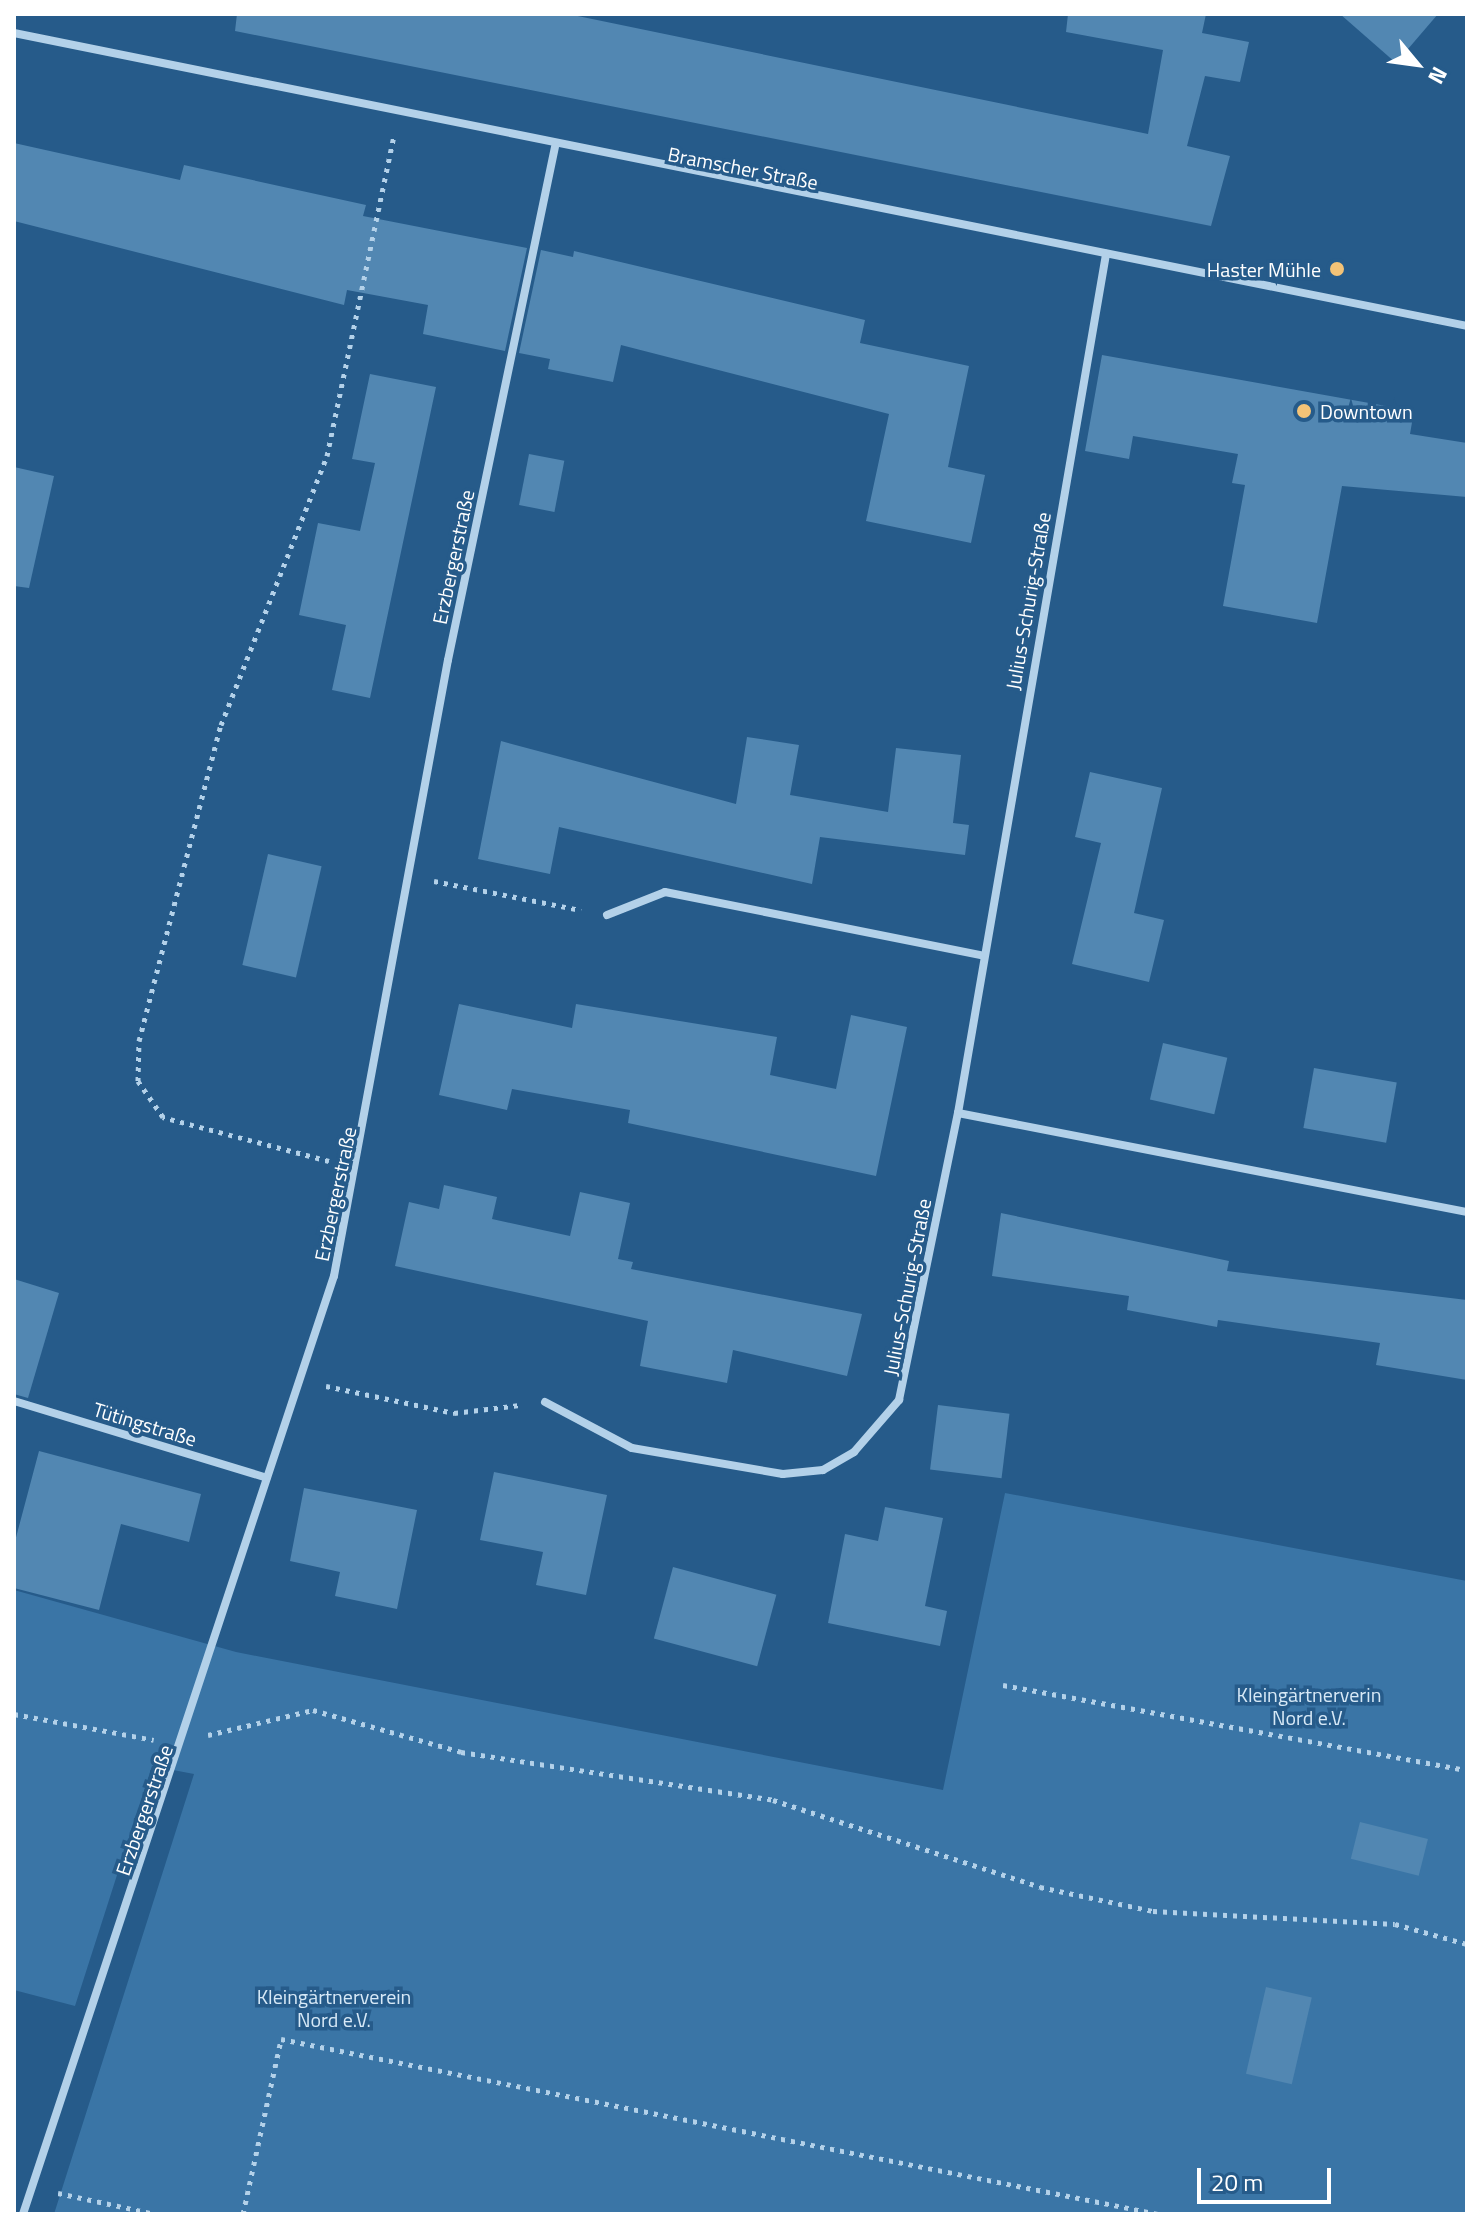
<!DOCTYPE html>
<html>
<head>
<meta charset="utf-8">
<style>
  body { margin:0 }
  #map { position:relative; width:1481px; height:2228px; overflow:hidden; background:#265b8a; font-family:"Titillium Web",sans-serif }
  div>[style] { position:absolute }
  .green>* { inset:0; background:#3a75a6 }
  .building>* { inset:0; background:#5287b2; transform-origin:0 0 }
  .path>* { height:5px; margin-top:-2.5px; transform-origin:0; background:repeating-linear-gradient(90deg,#b3d1e9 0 4px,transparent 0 10px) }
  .minor>* { height:8px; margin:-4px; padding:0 4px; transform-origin:4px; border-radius:4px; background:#b3d1e9 }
  .dots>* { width:22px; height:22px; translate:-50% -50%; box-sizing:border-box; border:4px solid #265b8a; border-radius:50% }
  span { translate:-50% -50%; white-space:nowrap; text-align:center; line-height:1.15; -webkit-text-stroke:7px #265b8a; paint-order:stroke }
  .street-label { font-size:20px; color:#fff }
  .poi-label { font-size:20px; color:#fff }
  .right { translate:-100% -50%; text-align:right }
  .left { translate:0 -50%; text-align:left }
  .park-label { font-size:20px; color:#d7e9f7 }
  .frame { position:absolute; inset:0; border:16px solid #fff; pointer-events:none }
  .north { position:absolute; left:1377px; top:24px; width:80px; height:80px; -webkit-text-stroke:6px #265b8a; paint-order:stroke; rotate:119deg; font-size:22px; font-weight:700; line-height:32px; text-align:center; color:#fff }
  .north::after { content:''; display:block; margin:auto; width:28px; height:36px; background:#fff; clip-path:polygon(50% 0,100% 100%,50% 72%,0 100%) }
  .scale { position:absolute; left:1197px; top:2168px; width:134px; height:36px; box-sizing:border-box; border:4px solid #fff; border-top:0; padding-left:10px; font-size:24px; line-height:28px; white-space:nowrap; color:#fff; -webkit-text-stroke:6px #265b8a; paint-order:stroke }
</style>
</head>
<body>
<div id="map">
  <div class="green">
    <div style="clip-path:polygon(1005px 1493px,1467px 1581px,1467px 2214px,54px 2214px,194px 1774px,152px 1766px,75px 2006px,14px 1990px,14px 1590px,236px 1652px,943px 1790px)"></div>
  </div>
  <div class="building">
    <div style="clip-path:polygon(237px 14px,568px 14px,1148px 134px,1163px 50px,1066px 32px,1068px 14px,1206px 14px,1202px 33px,1249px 42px,1240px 82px,1205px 76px,1187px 146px,1230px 156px,1211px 226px,235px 31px)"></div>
    <div style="clip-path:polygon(1340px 14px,1438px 14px,1396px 63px)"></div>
    <div style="clip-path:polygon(14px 143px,180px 180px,184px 165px,366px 205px,363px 216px,527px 248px,505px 351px,423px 334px,428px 305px,347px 290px,344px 305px,14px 221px)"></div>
    <div style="clip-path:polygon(541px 250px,573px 257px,574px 251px,865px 320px,860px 343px,969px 366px,948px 467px,985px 475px,971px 543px,866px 521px,889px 414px,621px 345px,613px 382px,548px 369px,550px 359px,519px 353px)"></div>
    <div style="clip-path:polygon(1102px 355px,1414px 411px,1410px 434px,1467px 443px,1467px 497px,1342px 486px,1317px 623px,1223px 606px,1245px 485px,1232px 483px,1238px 454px,1133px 436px,1129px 459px,1085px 451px)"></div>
    <div style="clip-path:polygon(370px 374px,436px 387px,370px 698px,332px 690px,346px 625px,299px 615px,318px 523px,360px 531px,375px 463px,352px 459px)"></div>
    <div style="left:529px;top:454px;width:36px;height:52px;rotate:11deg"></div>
    <div style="clip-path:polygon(14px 467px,54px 476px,29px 588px,14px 586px)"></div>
    <div style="clip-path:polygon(747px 737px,799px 745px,790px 795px,888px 812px,896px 748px,961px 755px,953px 823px,969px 825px,965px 855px,820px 837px,812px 884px,559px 827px,550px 874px,478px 859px,501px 741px,736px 804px)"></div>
    <div style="clip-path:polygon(1090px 772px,1162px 788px,1134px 913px,1164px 920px,1149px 982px,1072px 964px,1101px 843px,1075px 837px)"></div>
    <div style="left:268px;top:854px;width:55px;height:114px;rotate:13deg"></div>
    <div style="clip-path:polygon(459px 1004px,572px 1028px,576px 1004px,777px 1037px,770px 1075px,836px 1089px,851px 1015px,907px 1027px,876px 1176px,628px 1123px,630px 1110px,512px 1089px,507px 1110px,439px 1095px)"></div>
    <div style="left:1163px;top:1043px;width:66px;height:58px;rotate:13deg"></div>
    <div style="left:1314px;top:1068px;width:84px;height:61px;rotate:10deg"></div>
    <div style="clip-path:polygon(444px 1185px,497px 1197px,492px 1219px,570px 1236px,580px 1192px,630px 1203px,618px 1259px,633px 1262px,631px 1269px,862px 1314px,847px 1376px,733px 1350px,727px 1383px,640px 1366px,648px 1321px,395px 1266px,409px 1202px,439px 1209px)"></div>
    <div style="clip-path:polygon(1001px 1213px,1229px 1261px,1227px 1271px,1467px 1300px,1467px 1380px,1376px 1365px,1380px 1343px,1218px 1320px,1217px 1327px,1127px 1310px,1129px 1296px,992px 1276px)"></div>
    <div style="clip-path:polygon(14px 1279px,59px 1293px,28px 1398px,14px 1394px)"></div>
    <div style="left:938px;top:1405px;width:72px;height:65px;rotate:7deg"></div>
    <div style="clip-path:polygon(39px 1451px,201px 1494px,189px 1542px,121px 1524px,99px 1610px,14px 1588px,14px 1545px)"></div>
    <div style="clip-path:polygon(494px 1472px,607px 1495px,586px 1595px,536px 1585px,543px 1552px,480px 1540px)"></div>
    <div style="clip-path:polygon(304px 1488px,417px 1510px,397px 1609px,335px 1596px,340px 1572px,290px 1561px)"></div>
    <div style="clip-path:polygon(885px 1507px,943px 1518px,925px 1606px,947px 1611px,940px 1646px,828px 1623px,845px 1534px,878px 1541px)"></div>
    <div style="left:673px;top:1567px;width:107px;height:74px;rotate:15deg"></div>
    <div style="left:1360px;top:1822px;width:70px;height:38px;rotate:14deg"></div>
    <div style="left:1266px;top:1987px;width:47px;height:89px;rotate:13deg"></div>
  </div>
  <div class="path">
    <div style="left:434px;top:881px;width:150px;rotate:11.2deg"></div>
    <div style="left:329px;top:1161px;width:172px;rotate:-165.2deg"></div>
    <div style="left:163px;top:1117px;width:44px;rotate:-124.8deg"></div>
    <div style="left:138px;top:1081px;width:40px;rotate:-88.6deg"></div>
    <div style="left:139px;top:1041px;width:326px;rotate:-75.5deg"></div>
    <div style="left:221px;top:725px;width:289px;rotate:-68.5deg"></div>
    <div style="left:327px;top:456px;width:327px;rotate:-78.2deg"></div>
    <div style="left:326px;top:1386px;width:131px;rotate:11.9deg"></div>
    <div style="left:454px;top:1413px;width:66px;rotate:-6.9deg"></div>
    <div style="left:1003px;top:1685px;width:472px;rotate:10.4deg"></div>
    <div style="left:14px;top:1714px;width:142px;rotate:10.5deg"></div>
    <div style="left:208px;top:1735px;width:108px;rotate:-13.4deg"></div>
    <div style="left:313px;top:1710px;width:154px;rotate:15.8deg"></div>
    <div style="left:461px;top:1752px;width:316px;rotate:8.7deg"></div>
    <div style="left:773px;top:1800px;width:281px;rotate:18deg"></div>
    <div style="left:1040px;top:1887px;width:116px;rotate:12deg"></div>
    <div style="left:1153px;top:1911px;width:242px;rotate:3.1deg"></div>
    <div style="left:1395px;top:1924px;width:75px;rotate:15.5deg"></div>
    <div style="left:58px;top:2193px;width:99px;rotate:12.2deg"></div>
    <div style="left:243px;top:2214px;width:179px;rotate:-77.7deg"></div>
    <div style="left:281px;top:2039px;width:894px;rotate:11.28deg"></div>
  </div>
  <div class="minor">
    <div style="left:14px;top:33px;width:1482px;rotate:11.4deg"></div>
    <div style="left:607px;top:915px;width:62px;rotate:-21.6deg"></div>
    <div style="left:665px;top:892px;width:322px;rotate:11.3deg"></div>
    <div style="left:958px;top:1113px;width:519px;rotate:11.01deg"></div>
    <div style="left:14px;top:1401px;width:264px;rotate:16.9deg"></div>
    <div style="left:545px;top:1402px;width:98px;rotate:27.9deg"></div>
    <div style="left:632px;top:1448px;width:153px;rotate:9.8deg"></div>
    <div style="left:783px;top:1474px;width:40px;rotate:-5.7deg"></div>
    <div style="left:823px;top:1470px;width:36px;rotate:-30deg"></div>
    <div style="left:854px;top:1452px;width:69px;rotate:-49.1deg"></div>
    <div style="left:899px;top:1400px;width:293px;rotate:-78.4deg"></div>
    <div style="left:958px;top:1113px;width:872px;rotate:-80.22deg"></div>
    <div style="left:23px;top:2214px;width:988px;rotate:-71.66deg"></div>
    <div style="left:334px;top:1276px;width:626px;rotate:-79.52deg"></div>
    <div style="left:448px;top:660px;width:524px;rotate:-78.22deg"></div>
  </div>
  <div class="dots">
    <div style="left:1337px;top:269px;background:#f3c377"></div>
    <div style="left:1304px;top:411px;background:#f3c377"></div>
  </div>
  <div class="street-label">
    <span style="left:743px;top:168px;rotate:11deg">Bramscher Straße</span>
    <span style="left:453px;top:557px;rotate:-78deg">Erzbergerstraße</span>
    <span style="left:1028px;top:601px;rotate:-80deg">Julius-Schurig-Straße</span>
    <span style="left:335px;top:1194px;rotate:-78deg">Erzbergerstraße</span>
    <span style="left:907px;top:1287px;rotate:-79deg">Julius-Schurig-Straße</span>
    <span style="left:145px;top:1424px;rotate:17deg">Tütingstraße</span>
    <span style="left:144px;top:1810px;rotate:-71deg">Erzbergerstraße</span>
  </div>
  <div class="poi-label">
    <span class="right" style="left:1321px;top:269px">Haster Mühle</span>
    <span class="left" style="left:1320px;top:411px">Downtown</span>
  </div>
  <div class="park-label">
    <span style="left:1309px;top:1706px">Kleingärtnerverin<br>Nord e.V.</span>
    <span style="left:334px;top:2008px">Kleingärtnerverein<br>Nord e.V.</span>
  </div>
  <div class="frame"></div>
  <div class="north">N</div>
  <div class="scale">20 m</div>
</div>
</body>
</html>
